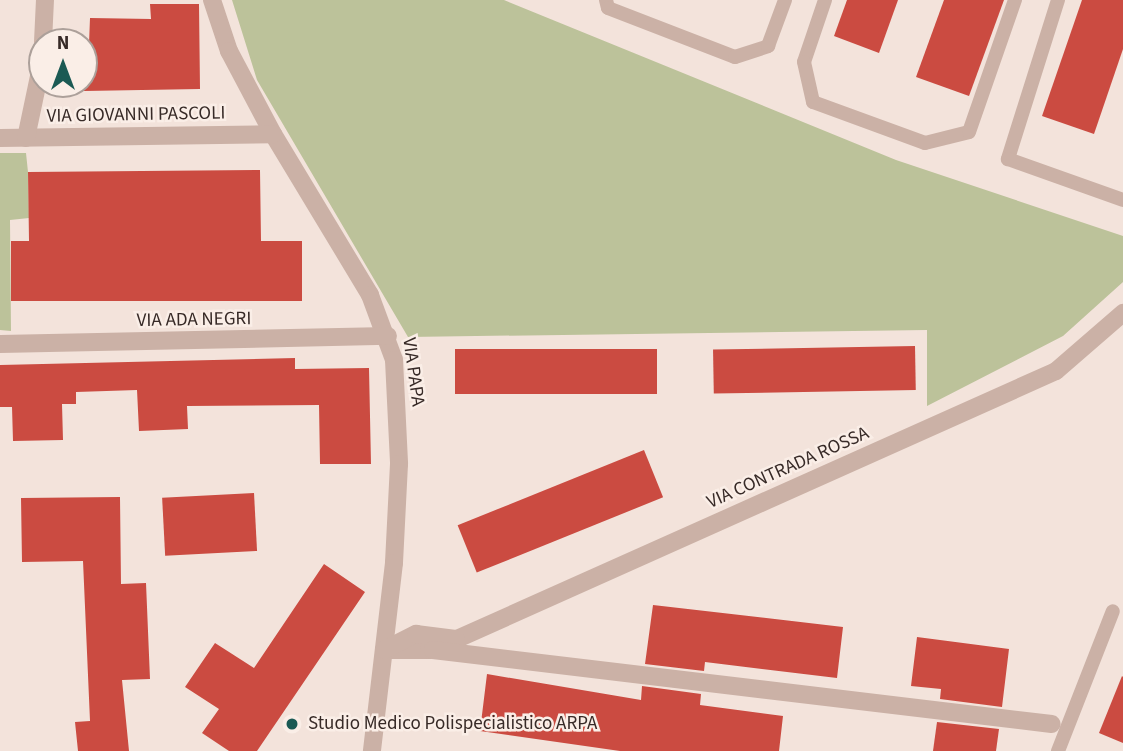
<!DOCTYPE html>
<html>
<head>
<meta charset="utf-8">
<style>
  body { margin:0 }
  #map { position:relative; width:1123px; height:751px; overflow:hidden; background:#f3e3db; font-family:"Source Sans 3",sans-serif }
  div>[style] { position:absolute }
  .green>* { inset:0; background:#bcc29a }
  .building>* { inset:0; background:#cb4b41; transform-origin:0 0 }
  .lane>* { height:14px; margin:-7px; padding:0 7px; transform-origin:7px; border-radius:7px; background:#cbb1a6 }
  .street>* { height:18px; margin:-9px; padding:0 9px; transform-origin:9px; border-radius:9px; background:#cbb1a6 }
  .dots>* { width:19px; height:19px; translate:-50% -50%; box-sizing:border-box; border:4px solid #faeee7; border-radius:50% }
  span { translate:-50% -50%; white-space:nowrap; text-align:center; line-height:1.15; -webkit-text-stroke:5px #faeee7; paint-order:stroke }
  .street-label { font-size:19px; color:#372a27 }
  .poi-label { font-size:19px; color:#372a27 }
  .left { translate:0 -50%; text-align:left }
  .north { position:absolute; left:28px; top:28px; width:70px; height:70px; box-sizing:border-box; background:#faeee7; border:2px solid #aca09a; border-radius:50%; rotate:0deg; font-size:19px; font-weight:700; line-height:28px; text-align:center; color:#372a27 }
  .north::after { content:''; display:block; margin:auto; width:24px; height:32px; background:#1b5a54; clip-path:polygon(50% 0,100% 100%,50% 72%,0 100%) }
</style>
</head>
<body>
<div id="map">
  <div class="green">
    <div style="clip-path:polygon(232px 0,504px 0,896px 160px,1123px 236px,1123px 282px,1063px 336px,927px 406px,927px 330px,408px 337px,257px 80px)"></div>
    <div style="clip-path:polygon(0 153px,26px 153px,28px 172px,29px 218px,10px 220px,11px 331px,0 330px)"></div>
  </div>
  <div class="building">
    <div style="clip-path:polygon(847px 0,898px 0,879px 53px,834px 36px)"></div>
    <div style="clip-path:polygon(944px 0,1004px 0,969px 96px,916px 77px)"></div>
    <div style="clip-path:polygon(1082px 0,1123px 0,1123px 49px,1094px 134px,1042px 116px)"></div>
    <div style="clip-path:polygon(150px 4px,199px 4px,200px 89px,84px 91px,84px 44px,89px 44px,90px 18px,151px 19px)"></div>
    <div style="clip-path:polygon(260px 170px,261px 241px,302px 241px,302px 301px,11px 301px,11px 241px,29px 241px,28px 172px)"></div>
    <div style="left:915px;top:346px;width:44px;height:202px;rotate:89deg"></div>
    <div style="left:455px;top:349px;width:202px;height:45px"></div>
    <div style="clip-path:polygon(295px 358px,295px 369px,369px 368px,371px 464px,320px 464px,319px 405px,187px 406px,188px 429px,139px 431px,137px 390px,76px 392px,76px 404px,62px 404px,63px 440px,13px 441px,12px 407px,0 407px,0 365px)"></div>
    <div style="left:644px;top:450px;width:51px;height:201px;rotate:68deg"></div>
    <div style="left:254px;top:493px;width:58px;height:92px;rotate:87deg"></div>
    <div style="clip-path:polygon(120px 497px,121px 584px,146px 583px,150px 679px,122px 680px,129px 751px,78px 751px,75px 722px,90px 721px,83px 561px,22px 562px,21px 498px)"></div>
    <div style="clip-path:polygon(324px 564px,365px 592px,257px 751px,229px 751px,202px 733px,219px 709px,185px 687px,215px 643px,254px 668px)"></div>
    <div style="clip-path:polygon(653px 605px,843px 627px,837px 678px,705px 662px,704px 671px,645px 664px)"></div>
    <div style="clip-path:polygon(917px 637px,1009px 649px,1002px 707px,940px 699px,941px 689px,911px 686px)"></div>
    <div style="clip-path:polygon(487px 674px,641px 700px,642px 686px,701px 694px,700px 705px,783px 716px,779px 751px,620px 751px,480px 731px)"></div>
    <div style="clip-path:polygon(1122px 676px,1123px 677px,1123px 743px,1099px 733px)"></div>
    <div style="clip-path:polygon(937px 722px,999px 729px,996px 751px,933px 751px)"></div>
  </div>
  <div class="lane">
    <div style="left:606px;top:0;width:8px;rotate:76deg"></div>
    <div style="left:608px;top:8px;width:136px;rotate:21.1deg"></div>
    <div style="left:735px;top:57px;width:35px;rotate:-18deg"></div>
    <div style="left:768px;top:46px;width:49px;rotate:-69.7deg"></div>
    <div style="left:825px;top:0;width:65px;rotate:108.7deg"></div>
    <div style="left:804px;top:62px;width:41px;rotate:77.3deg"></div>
    <div style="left:813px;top:102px;width:119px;rotate:20.1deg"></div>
    <div style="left:925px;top:143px;width:45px;rotate:-14deg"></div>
    <div style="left:969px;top:132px;width:140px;rotate:-70.8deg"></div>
    <div style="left:1058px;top:0;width:167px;rotate:107.5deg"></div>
    <div style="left:1008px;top:159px;width:122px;rotate:19.6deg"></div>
    <div style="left:1058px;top:751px;width:150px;rotate:-68.6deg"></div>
  </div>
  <div class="street">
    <div style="left:212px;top:0;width:54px;rotate:71.6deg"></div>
    <div style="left:229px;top:51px;width:94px;rotate:62.1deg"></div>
    <div style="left:273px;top:134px;width:188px;rotate:58.9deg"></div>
    <div style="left:370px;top:295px;width:69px;rotate:69.7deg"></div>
    <div style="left:394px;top:360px;width:104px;rotate:87.2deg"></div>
    <div style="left:399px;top:464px;width:99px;rotate:92.9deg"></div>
    <div style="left:394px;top:563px;width:189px;rotate:96.7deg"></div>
    <div style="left:43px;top:42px;width:42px;rotate:-87.3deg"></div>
    <div style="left:0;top:138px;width:273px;rotate:-0.8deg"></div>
    <div style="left:26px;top:138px;width:78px;rotate:-78.1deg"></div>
    <div style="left:0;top:344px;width:388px;rotate:-1.2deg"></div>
    <div style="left:384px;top:650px;width:45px"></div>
    <div style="left:429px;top:650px;width:30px;rotate:-21deg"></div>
    <div style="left:457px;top:639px;width:656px;rotate:-24.1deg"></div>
    <div style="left:1056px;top:371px;width:89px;rotate:-40.9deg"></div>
    <div style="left:384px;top:650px;width:36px;rotate:-27deg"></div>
    <div style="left:416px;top:634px;width:40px;rotate:7.1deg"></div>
    <div style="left:433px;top:650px;width:623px;rotate:6.82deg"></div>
  </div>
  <div class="dots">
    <div style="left:292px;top:724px;background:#1b5a54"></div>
  </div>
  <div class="street-label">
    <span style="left:136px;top:115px;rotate:-1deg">VIA GIOVANNI PASCOLI</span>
    <span style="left:194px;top:320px;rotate:-1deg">VIA ADA NEGRI</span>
    <span style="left:413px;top:372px;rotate:82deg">VIA PAPA</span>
    <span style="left:788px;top:468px;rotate:-24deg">VIA CONTRADA ROSSA</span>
  </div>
  <div class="poi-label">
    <span class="left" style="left:308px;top:724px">Studio Medico Polispecialistico ARPA</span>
  </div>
  <div class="north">N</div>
</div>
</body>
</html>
